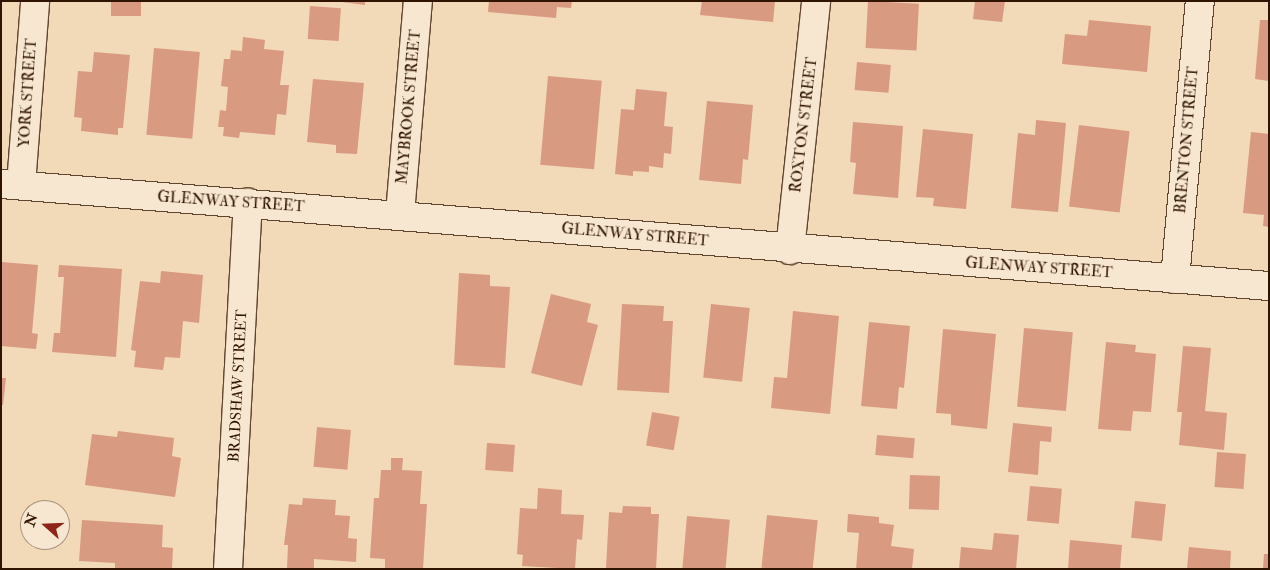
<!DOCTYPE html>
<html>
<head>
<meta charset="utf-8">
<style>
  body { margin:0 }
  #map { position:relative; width:1270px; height:570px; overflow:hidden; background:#f2d9b7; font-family:"IM FELL Double Pica",serif }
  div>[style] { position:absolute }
  .building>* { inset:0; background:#d99a82; transform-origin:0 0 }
  .roads { filter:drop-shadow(1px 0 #60452e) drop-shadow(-1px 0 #60452e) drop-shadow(0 1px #60452e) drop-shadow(0 -1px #60452e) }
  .minor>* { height:28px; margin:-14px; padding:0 14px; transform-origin:14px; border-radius:14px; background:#f7e6d0 }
  .tertiary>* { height:28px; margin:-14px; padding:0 14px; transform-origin:14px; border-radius:14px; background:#f7e6d0 }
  span { translate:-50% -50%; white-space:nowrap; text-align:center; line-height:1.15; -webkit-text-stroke:4px #f7e6d0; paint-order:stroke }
  .street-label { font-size:15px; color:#2f1401 }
  .frame { position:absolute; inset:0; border:2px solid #2f1401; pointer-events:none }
  .north { position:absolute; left:20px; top:500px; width:50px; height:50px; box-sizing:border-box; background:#f7e6d0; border:1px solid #a7927d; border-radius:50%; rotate:290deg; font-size:14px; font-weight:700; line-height:20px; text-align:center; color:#2f1401 }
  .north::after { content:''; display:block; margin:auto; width:18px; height:22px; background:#8f2418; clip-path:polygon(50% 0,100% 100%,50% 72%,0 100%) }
</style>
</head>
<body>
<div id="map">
  <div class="building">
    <div style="left:111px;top:1px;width:30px;height:15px"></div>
    <div style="clip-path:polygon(334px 1px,365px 1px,365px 5px)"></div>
    <div style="clip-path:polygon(489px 1px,572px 1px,571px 8px,557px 7px,556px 18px,488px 12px)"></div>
    <div style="clip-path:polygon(702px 1px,775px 1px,773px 22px,700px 15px)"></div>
    <div style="left:868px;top:1px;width:51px;height:47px;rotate:3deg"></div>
    <div style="clip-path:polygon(975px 1px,1005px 1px,1002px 22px,973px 19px)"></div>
    <div style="left:310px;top:6px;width:31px;height:33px;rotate:4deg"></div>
    <div style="clip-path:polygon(1089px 20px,1151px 26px,1147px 72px,1062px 64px,1065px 34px,1087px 36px)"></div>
    <div style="clip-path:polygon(1260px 20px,1269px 20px,1269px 81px,1255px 79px)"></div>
    <div style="clip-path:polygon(243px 37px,265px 40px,264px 49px,284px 51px,280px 85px,289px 85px,286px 115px,277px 114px,275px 135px,240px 132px,239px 138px,223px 136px,224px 127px,218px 127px,220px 110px,226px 111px,228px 87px,221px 86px,224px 59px,230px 59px,231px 50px,242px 51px)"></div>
    <div style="left:154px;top:48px;width:46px;height:87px;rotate:5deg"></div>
    <div style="clip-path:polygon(94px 52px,130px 55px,123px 128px,118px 128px,118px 135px,81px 131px,82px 118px,74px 117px,78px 71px,92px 72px)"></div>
    <div style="left:857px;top:62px;width:34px;height:28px;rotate:5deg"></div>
    <div style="left:548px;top:76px;width:54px;height:89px;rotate:5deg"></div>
    <div style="clip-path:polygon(313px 79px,364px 83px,357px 154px,336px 153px,336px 145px,307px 142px)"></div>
    <div style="clip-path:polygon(636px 89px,667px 92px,664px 126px,673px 127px,671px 154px,664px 153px,663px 168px,649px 166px,649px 172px,633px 171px,633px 176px,615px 174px,621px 109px,634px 110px)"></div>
    <div style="clip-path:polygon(707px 101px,753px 105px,748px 160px,743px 159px,741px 184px,699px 180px)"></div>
    <div style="clip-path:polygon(1036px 120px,1066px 123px,1058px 212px,1011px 208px,1018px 133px,1035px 135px)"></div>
    <div style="clip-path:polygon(853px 122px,903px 126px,898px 198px,853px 194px,856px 163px,850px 162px)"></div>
    <div style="left:1079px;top:125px;width:51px;height:82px;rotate:7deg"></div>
    <div style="clip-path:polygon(923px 129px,973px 134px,966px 209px,933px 206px,934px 198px,916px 197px)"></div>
    <div style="clip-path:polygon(1251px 132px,1269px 134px,1269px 227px,1263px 226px,1264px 215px,1243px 213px)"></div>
    <div style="clip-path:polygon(1px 262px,38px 265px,32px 333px,38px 334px,36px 349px,1px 346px)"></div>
    <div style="clip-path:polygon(59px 265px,122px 269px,116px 357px,52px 352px,54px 333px,60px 333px,64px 277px,58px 277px)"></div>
    <div style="clip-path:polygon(161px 271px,203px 275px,199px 323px,183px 321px,180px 358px,165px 357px,163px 370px,134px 367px,136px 351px,131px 350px,140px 281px,160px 283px)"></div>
    <div style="clip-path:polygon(459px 273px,490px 275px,490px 286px,510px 287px,505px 368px,454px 365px)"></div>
    <div style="clip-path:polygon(551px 294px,591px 304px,587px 322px,598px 325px,582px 386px,531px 373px)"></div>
    <div style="clip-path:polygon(622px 304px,664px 306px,663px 321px,673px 321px,669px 393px,617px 390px)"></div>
    <div style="left:711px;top:304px;width:39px;height:74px;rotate:6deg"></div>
    <div style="clip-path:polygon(793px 311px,839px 316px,830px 414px,771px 408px,774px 377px,787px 378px)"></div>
    <div style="clip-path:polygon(869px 322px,910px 326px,904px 388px,899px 387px,897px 409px,861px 406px)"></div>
    <div style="left:1024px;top:328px;width:49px;height:79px;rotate:5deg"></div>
    <div style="clip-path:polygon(943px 329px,996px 334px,987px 429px,951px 425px,951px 414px,936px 413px)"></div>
    <div style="clip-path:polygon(1106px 342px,1136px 345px,1135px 352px,1156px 354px,1151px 412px,1133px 411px,1131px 431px,1098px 429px)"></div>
    <div style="clip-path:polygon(1183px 346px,1211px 348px,1205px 411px,1227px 413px,1224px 450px,1179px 445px,1182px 412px,1177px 412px)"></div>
    <div style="clip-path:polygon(1px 378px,6px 378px,3px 405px,1px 405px)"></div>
    <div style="left:652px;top:412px;width:28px;height:34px;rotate:10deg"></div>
    <div style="clip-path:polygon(1013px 423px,1052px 427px,1051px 442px,1040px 441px,1038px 475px,1008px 472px)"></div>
    <div style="left:317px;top:427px;width:34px;height:40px;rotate:5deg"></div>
    <div style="clip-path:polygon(118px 431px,174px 438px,172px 456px,181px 458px,175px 497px,85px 485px,92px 434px,117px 437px)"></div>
    <div style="left:877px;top:435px;width:38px;height:20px;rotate:5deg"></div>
    <div style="left:487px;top:443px;width:28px;height:27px;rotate:4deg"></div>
    <div style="left:1217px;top:452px;width:29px;height:35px;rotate:4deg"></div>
    <div style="clip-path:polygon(391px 458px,403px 458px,402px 470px,422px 471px,420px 504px,427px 504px,423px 569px,385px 568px,385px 559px,370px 558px,374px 498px,379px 498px,381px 470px,391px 470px)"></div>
    <div style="left:910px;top:475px;width:30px;height:34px;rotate:2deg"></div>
    <div style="left:1030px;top:486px;width:32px;height:35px;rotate:5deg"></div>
    <div style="clip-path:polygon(538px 488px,562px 490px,561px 514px,584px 515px,582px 540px,577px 539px,575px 569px,522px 566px,523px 555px,517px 554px,520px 508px,537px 509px)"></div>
    <div style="clip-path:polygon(303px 498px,336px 500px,335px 515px,350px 516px,348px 538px,357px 539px,356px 562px,314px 559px,314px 569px,287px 569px,288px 545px,284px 545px,289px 504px,302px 505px)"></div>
    <div style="left:1135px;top:501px;width:31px;height:37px;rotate:6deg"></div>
    <div style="clip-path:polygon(623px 506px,651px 507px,651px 514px,659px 514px,656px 569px,606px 568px,609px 512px,622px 513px)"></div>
    <div style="clip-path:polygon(848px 514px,879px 517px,879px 523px,894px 525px,891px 546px,914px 549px,912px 569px,856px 569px,859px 533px,847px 532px)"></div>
    <div style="left:767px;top:515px;width:51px;height:53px;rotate:6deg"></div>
    <div style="left:687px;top:516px;width:43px;height:53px;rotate:5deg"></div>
    <div style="clip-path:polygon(82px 520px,163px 525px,162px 547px,173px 548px,172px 569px,115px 569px,115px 563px,79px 561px)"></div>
    <div style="clip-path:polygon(994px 533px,1019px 535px,1016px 569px,959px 569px,961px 547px,992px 550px)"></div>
    <div style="clip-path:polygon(1070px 540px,1122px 545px,1120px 569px,1068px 569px)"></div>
    <div style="clip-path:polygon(1189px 547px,1231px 551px,1230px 569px,1187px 569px)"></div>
    <div style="clip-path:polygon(1264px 554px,1269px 554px,1269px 569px,1263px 569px)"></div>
  </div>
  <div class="roads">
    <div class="minor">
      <div style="left:21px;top:185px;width:185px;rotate:-85.6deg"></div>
      <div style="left:400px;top:214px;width:214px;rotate:-85.2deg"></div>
      <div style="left:790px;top:250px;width:250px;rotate:-84deg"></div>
      <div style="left:1175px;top:279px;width:279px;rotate:-84.9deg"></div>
      <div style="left:228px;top:569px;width:367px;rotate:-86.9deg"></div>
    </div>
    <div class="tertiary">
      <div style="left:1px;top:184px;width:1272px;rotate:4.6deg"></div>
    </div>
  </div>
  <div class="street-label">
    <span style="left:28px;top:93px;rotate:-86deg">YORK STREET</span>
    <span style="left:409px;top:107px;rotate:-85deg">MAYBROOK STREET</span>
    <span style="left:804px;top:125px;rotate:-83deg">ROXTON STREET</span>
    <span style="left:1187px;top:140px;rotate:-85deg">BRENTON STREET</span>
    <span style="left:231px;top:202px;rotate:4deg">GLENWAY STREET</span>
    <span style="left:635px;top:235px;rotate:5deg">GLENWAY STREET</span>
    <span style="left:1039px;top:268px;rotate:4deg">GLENWAY STREET</span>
    <span style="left:238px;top:386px;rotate:-87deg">BRADSHAW STREET</span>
  </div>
  <div class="frame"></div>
  <div class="north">N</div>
</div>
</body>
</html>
